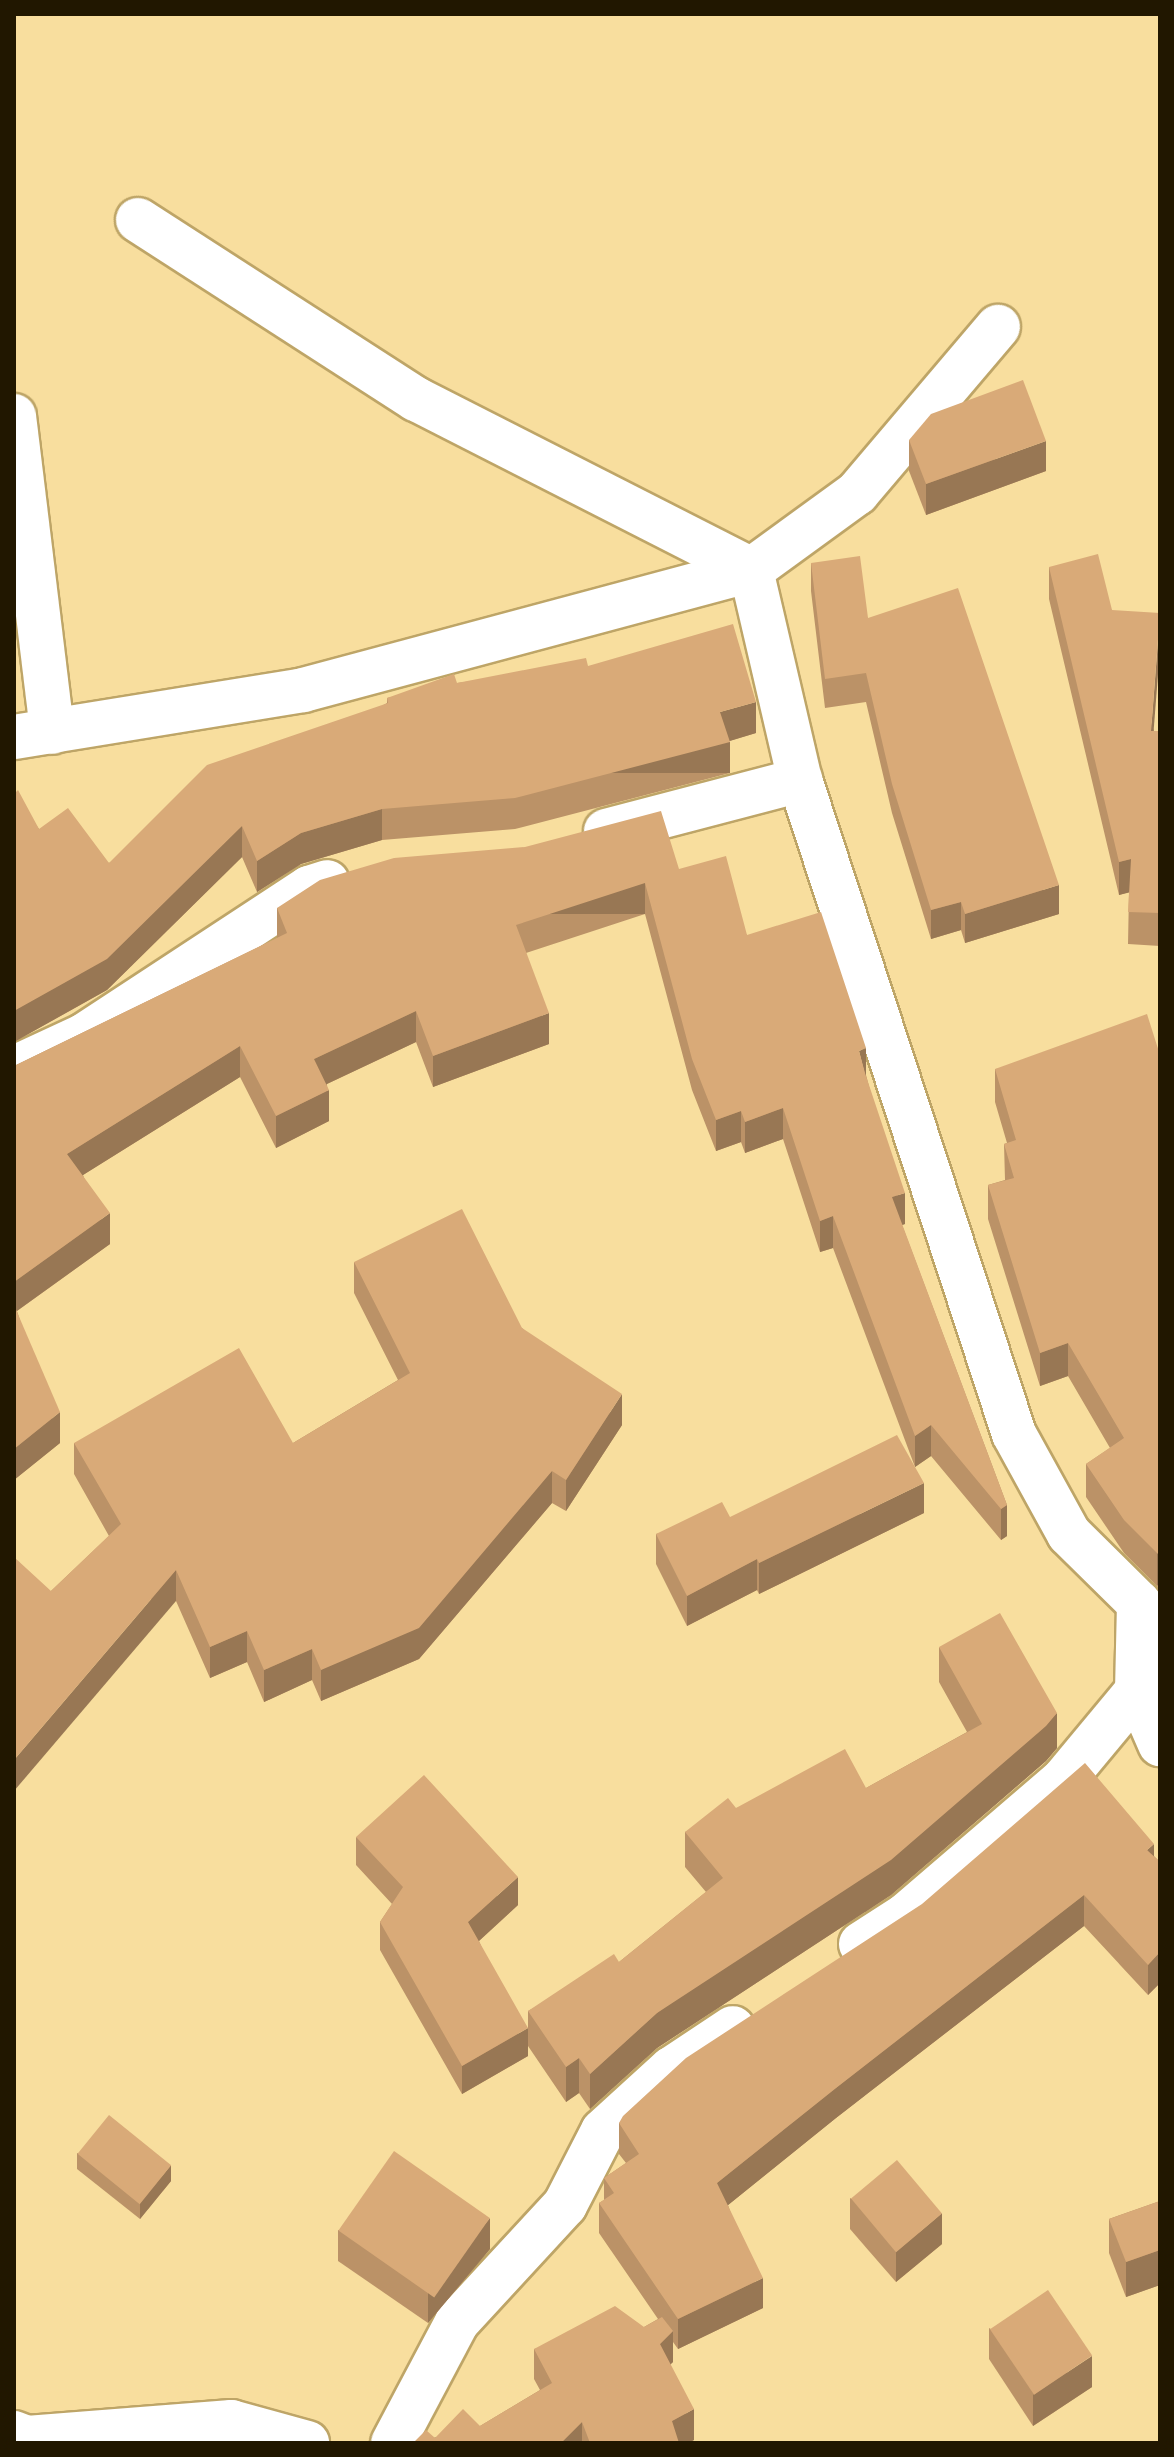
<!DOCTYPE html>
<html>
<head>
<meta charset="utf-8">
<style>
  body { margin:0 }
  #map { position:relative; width:1174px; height:2457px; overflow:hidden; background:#f8de9e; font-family:Raleway,sans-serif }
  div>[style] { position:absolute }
  .roads { filter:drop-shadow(2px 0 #bea567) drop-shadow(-2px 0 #bea567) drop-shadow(0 2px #bea567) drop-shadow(0 -2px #bea567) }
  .street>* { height:44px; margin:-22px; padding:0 22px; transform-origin:22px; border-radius:22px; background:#fff }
  .wall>* { inset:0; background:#bb9267 }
  .shaded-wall>* { inset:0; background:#987754; transform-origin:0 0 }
  .building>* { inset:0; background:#d9aa78; transform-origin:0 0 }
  span { translate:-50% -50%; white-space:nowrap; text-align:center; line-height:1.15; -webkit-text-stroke:6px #f8de9e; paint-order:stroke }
  .frame { position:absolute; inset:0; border:16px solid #211700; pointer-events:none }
</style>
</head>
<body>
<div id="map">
  <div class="roads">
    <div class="street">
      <div style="left:138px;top:220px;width:331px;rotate:32.8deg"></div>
      <div style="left:416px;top:399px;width:376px;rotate:27deg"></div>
      <div style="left:751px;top:570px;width:216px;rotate:76.9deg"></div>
      <div style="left:800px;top:780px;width:688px;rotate:71.88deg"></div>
      <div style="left:1014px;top:1434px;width:114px;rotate:61.2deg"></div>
      <div style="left:1069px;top:1534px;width:98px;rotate:44.6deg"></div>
      <div style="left:1139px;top:1603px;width:88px;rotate:91.3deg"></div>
      <div style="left:1137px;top:1691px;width:58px;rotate:66.5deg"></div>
      <div style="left:14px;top:416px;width:318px;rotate:83.1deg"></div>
      <div style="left:14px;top:737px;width:293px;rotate:-9.2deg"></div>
      <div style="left:303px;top:690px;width:464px;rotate:-15deg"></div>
      <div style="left:751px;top:570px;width:131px;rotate:-36deg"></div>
      <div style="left:857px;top:493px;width:218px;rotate:-49.7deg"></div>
      <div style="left:606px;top:831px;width:201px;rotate:-14.7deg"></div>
      <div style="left:14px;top:1068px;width:78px;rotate:-24.9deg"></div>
      <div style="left:85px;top:1035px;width:268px;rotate:-33.3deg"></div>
      <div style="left:309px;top:888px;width:19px;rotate:-18deg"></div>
      <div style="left:861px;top:1944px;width:54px;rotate:-32.8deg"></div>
      <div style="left:906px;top:1915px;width:208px;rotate:-40.7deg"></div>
      <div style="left:1064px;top:1779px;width:114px;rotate:-50.3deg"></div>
      <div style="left:14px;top:2433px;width:14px;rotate:21deg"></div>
      <div style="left:27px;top:2438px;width:205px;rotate:-4.5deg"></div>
      <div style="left:231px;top:2422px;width:79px;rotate:15.4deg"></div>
      <div style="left:393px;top:2443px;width:137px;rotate:-62.1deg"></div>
      <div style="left:457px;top:2322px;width:159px;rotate:-47.3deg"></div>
      <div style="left:565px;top:2205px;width:83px;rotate:-62.8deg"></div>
      <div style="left:603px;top:2131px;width:92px;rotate:-42.4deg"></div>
      <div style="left:671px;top:2069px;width:74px;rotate:-33.5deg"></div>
    </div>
  </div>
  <div class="wall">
    <div style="clip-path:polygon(909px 440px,1046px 471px,926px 515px,909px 471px)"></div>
    <div style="clip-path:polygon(811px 563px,868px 618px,1059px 914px,965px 943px,961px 930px,931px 939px,892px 813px,866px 702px,825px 708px,811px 591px)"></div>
    <div style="clip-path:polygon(1049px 567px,1112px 610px,1154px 731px,1160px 731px,1160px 946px,1128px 944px,1129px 892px,1119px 895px,1049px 599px)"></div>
    <div style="clip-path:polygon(588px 666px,756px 733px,729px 741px,730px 773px,515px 829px,382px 840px,301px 864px,257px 892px,242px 857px,107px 990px,14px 1042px,14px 794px,39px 829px,109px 863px,387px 703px,387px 698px,457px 683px)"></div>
    <div style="clip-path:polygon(679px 869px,747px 935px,866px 1075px,905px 1224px,902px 1225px,1007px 1505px,1007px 1536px,1001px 1540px,931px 1456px,915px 1467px,833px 1248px,820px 1252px,783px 1139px,745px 1153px,741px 1142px,716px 1151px,692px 1090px,645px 914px,526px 953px,549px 1044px,433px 1087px,416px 1042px,327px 1084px,329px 1121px,276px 1148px,240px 1077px,83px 1175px,110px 1244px,17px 1311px,60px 1443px,14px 1480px,14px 1066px,277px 938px,277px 908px)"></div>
    <div style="clip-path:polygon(1160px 1055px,1160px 1585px,1158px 1587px,1124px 1553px,1086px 1497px,1086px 1464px,1110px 1448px,1068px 1376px,1040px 1386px,988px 1219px,988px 1185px,1005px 1180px,1004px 1144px,1007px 1143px,995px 1102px,995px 1069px)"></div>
    <div style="clip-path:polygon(354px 1262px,522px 1328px,622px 1425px,566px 1511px,552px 1503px,419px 1659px,321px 1701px,312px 1680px,264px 1702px,247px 1662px,210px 1678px,176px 1601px,51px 1591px,109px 1536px,74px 1474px,74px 1443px,293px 1443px,398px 1380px,354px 1293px)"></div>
    <div style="clip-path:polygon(924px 1513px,759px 1594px,757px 1590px,687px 1626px,656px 1564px,656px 1534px,730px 1517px)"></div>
    <div style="clip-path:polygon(939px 1647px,1057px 1748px,1046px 1761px,891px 1895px,657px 2048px,590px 2109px,579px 2093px,566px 2102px,528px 2046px,528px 2011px,619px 1962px,706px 1892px,685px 1867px,685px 1832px,736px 1808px,866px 1788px,967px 1732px,939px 1682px)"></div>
    <div style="clip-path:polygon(356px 1837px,518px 1905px,479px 1941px,528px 2056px,462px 2094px,380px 1950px,380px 1922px,392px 1904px,356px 1865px)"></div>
    <div style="clip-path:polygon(1154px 1856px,1160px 1862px,1160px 1983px,1148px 1995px,1084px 1926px,836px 2118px,728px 2205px,763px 2308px,678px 2349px,673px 2342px,673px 2362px,670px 2364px,694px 2440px,688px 2443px,413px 2443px,480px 2426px,540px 2390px,534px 2379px,534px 2349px,644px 2327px,658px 2319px,599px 2233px,599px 2203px,604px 2200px,604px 2178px,626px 2163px,619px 2154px,619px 2123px)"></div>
    <div style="clip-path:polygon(77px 2153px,171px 2181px,140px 2219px,77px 2169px)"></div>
    <div style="clip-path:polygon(850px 2198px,942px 2244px,896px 2282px,850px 2229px)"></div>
    <div style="clip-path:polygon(1160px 2201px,1160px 2285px,1126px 2297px,1109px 2253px,1109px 2219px)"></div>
    <div style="clip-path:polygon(338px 2230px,490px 2249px,428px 2323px,338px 2261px)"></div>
    <div style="clip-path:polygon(989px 2328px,1092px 2387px,1033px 2426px,989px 2359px)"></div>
  </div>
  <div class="shaded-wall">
    <div style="clip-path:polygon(1046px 441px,1046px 471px,926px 515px,926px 484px)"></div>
    <div style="clip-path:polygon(1160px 616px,1160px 649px,1151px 764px,1151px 731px)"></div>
    <div style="clip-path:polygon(756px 702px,756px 733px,720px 744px,720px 712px)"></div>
    <div style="left:730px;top:742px;width:31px;height:222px;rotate:90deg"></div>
    <div style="clip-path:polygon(382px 809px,382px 840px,301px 864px,257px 892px,257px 861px,301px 833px)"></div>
    <div style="clip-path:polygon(242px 826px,242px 857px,107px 990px,14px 1042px,14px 1011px)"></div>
    <div style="clip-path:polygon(1131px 859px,1131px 892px,1119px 895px,1119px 862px)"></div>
    <div style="left:645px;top:883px;width:31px;height:136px;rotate:90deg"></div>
    <div style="clip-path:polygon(1059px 885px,1059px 914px,965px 943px,965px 914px)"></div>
    <div style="clip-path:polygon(961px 902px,961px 930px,931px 939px,931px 910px)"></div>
    <div style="clip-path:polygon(416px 1011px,416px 1042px,314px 1090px,314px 1059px)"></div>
    <div style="clip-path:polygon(549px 1013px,549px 1044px,433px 1087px,433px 1056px)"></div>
    <div style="clip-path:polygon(240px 1046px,240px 1077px,67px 1185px,67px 1154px)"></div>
    <div style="clip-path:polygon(866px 1048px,866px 1079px,859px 1051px)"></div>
    <div style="clip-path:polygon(329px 1090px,329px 1121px,276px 1148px,276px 1116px)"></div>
    <div style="clip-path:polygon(783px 1108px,783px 1139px,745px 1153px,745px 1122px)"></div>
    <div style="clip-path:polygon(741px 1111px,741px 1142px,716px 1151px,716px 1120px)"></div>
    <div style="clip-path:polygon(905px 1193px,905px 1224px,892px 1228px,892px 1197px)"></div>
    <div style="clip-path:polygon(110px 1213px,110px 1244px,14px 1313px,14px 1282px)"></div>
    <div style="clip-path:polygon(833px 1216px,833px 1248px,820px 1252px,820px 1221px)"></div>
    <div style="clip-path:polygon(1068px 1343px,1068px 1376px,1040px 1386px,1040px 1353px)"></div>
    <div style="clip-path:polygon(622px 1394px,622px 1425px,566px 1511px,566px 1480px)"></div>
    <div style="clip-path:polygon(60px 1412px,60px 1443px,14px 1480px,14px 1449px)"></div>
    <div style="clip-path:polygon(931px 1425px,931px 1456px,915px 1467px,915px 1436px)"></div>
    <div style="clip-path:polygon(552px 1471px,552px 1503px,419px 1659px,321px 1701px,321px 1670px)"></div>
    <div style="clip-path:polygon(924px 1483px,924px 1513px,759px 1594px,759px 1563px)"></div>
    <div style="clip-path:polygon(1007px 1505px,1007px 1536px,1001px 1540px,1001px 1509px)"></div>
    <div style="left:1160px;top:1552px;width:33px;height:3px;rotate:90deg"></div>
    <div style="clip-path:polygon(757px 1559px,757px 1590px,687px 1626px,687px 1596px)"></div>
    <div style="clip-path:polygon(176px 1570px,176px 1601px,14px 1791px,14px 1760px)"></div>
    <div style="clip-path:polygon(247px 1631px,247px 1662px,210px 1678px,210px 1647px)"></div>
    <div style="clip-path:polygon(312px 1649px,312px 1680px,264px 1702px,264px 1670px)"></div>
    <div style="clip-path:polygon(1057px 1713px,1057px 1748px,1046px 1761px,891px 1895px,657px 2048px,590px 2109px,590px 2074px,657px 2013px)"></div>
    <div style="clip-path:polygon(1154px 1844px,1154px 1875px,1147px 1850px)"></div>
    <div style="clip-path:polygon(518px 1877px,518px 1905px,468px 1951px,468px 1922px)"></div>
    <div style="clip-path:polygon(1084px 1895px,1084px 1926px,836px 2118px,717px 2214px,717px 2183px,836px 2088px)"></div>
    <div style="clip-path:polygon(1160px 1952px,1160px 1983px,1148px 1995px,1148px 1965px)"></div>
    <div style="clip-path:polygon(528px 2028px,528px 2056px,462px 2094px,462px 2066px)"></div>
    <div style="clip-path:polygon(579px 2058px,579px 2093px,566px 2102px,566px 2067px)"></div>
    <div style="clip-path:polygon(171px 2165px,171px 2181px,140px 2219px,140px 2203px)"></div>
    <div style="clip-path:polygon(942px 2213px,942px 2244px,896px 2282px,896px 2252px)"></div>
    <div style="clip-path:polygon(490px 2218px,490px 2249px,428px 2323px,428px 2293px)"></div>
    <div style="clip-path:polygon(1160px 2250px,1160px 2285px,1126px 2297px,1126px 2262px)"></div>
    <div style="clip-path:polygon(763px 2278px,763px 2308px,678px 2349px,678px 2319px)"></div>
    <div style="clip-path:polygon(673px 2331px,673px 2362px,660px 2375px,660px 2344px)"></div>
    <div style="clip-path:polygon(1092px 2356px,1092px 2387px,1033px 2426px,1033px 2395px)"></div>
    <div style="clip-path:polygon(694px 2409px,694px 2440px,688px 2443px,672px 2443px,672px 2421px)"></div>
    <div style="clip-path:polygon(582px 2422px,582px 2443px,561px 2443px)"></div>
  </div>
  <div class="building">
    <div style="clip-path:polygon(1023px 380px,1046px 441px,926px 484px,909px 440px,931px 414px)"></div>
    <div style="clip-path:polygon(1098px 554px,1112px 610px,1160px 613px,1151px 731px,1160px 731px,1160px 913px,1128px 912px,1131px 859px,1119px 862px,1049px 567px)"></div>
    <div style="clip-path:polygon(860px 556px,868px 618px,958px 588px,1059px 885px,965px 914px,961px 902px,931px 910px,892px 784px,866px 673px,825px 679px,811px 563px)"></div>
    <div style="clip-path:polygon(733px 624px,756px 702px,720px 712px,730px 742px,515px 798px,382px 809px,301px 833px,257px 861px,242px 826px,107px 959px,14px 1011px,14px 794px,18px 790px,39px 829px,68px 808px,109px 863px,207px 765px,388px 703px,387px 698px,454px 674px,457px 683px,586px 658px,588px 666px)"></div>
    <div style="clip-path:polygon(661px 811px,679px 869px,726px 856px,747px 935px,821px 912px,866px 1048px,859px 1051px,865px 1073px,905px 1193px,892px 1197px,1007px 1505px,1001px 1509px,931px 1425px,915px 1436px,833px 1216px,820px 1221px,783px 1108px,745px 1122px,741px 1111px,716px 1120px,692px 1059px,645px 883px,516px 925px,549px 1013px,433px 1056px,416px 1011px,314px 1059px,329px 1090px,276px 1116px,240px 1046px,67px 1154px,110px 1213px,14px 1282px,14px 1066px,287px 933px,277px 908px,320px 880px,394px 858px,525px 847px)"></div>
    <div style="clip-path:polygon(1147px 1014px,1160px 1055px,1160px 1552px,1158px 1554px,1124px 1520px,1086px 1464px,1124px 1438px,1068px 1343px,1040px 1353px,988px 1185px,1014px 1178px,1004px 1144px,1016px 1140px,995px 1069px)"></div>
    <div style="clip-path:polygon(462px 1209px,522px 1328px,622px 1394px,566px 1480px,552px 1471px,419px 1628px,321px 1670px,312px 1649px,264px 1670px,247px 1631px,210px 1647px,176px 1570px,14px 1760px,14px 1557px,51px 1591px,121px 1524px,74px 1443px,239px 1348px,293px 1443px,410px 1373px,354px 1262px)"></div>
    <div style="clip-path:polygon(14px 1305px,60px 1412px,14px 1449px)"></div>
    <div style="clip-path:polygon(897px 1435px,924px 1483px,759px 1563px,757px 1559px,687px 1596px,656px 1534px,722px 1502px,730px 1517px)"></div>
    <div style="clip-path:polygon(1000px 1613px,1057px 1713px,1046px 1726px,891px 1860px,657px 2013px,590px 2074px,579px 2058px,566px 2067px,528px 2011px,614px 1954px,619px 1962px,723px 1878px,685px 1832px,728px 1798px,736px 1808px,845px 1749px,866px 1788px,982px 1724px,939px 1647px)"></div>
    <div style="clip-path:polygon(1085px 1763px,1154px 1844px,1147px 1850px,1160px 1862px,1160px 1952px,1148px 1965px,1084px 1895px,836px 2088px,717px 2183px,763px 2278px,678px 2319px,599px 2203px,614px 2193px,604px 2178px,639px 2154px,619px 2123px,623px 2116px,686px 2058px,922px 1904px)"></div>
    <div style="clip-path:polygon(424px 1775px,518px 1877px,468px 1922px,528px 2028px,462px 2066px,380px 1922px,403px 1887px,356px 1837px)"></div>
    <div style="left:109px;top:2115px;width:80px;height:50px;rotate:39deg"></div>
    <div style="left:394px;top:2151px;width:117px;height:97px;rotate:35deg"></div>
    <div style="left:897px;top:2160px;width:70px;height:60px;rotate:50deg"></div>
    <div style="clip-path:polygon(1160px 2201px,1160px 2250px,1126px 2262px,1109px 2219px)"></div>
    <div style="left:1048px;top:2290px;width:79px;height:70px;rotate:56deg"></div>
    <div style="clip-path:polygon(615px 2306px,644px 2327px,662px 2317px,673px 2331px,660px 2344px,694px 2409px,672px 2421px,679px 2443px,590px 2443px,582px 2422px,561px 2443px,413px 2443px,426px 2430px,435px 2438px,463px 2409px,480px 2426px,552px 2383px,534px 2349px)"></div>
  </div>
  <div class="frame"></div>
</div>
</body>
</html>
